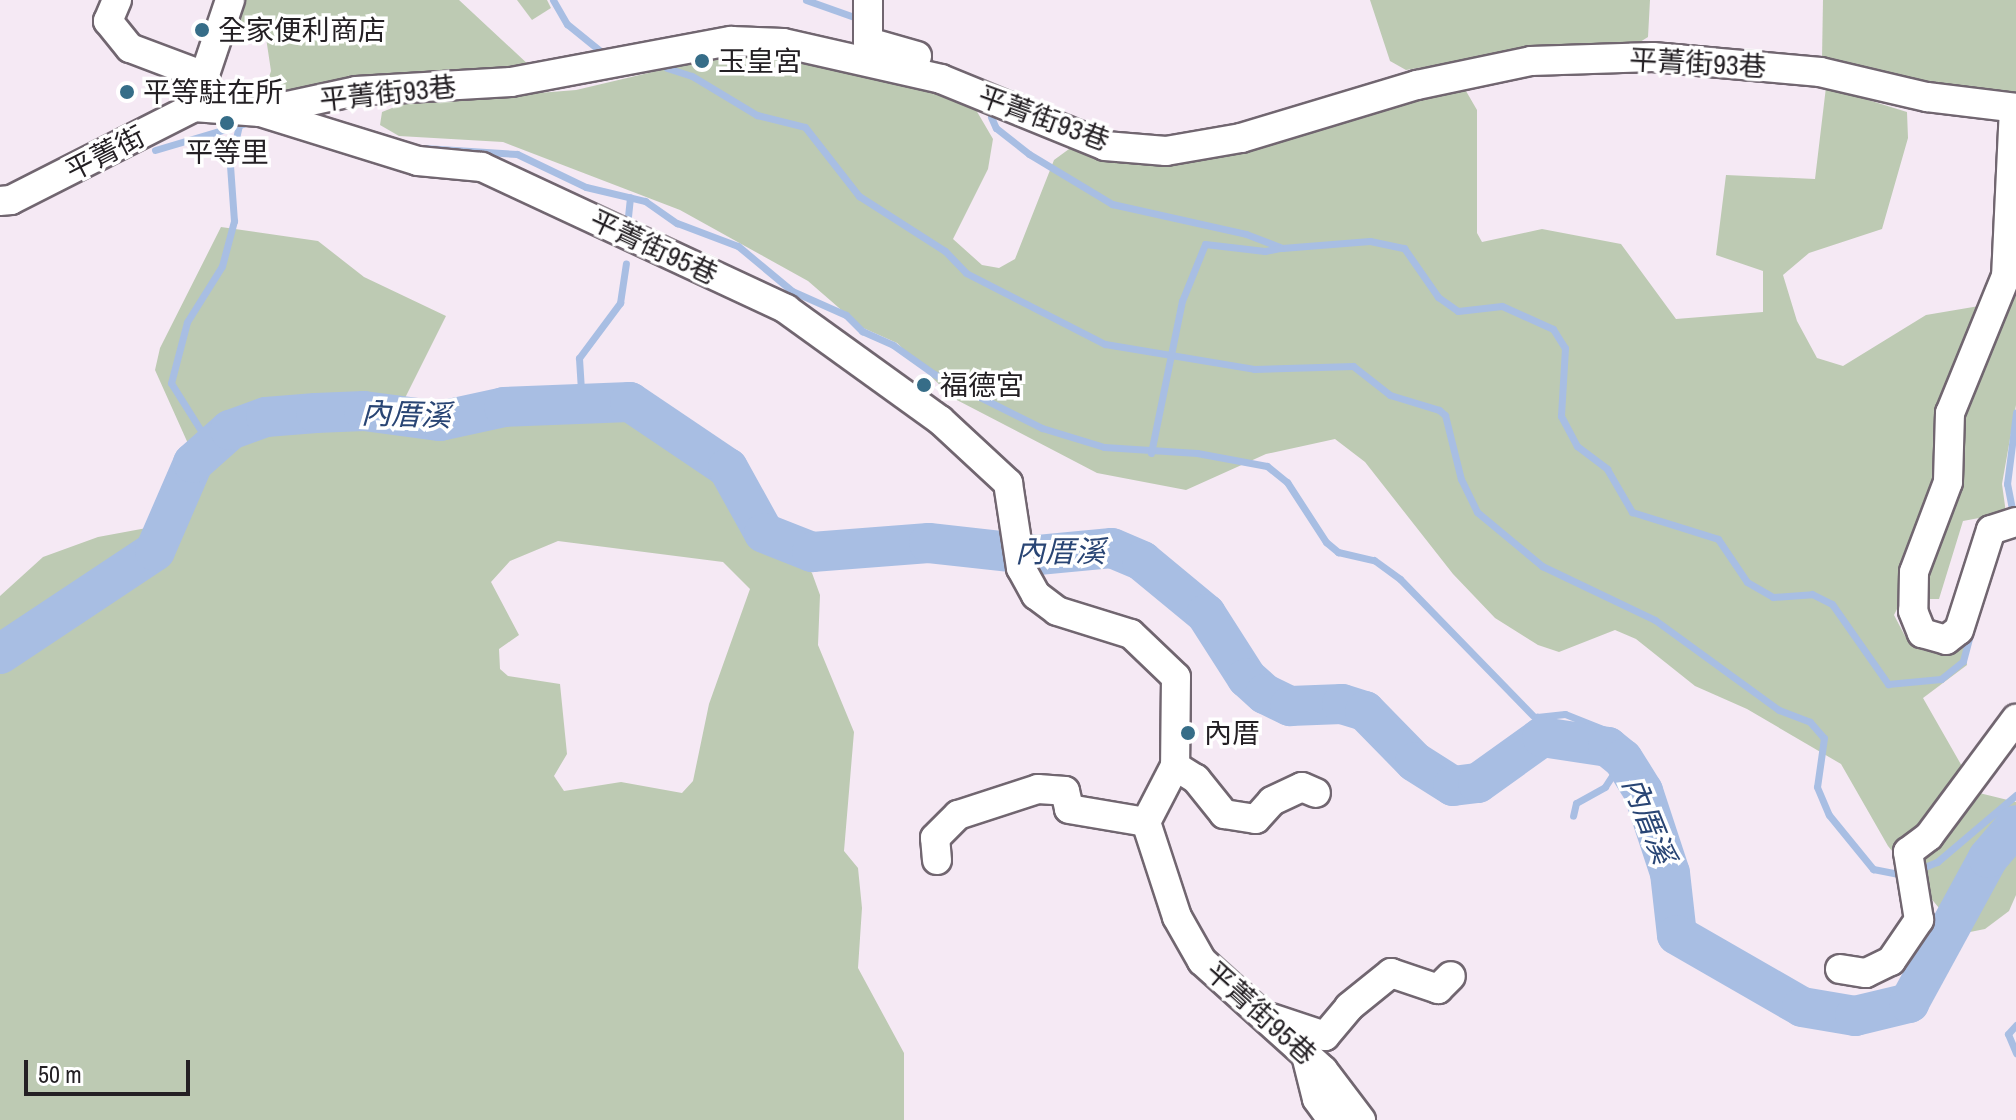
<!DOCTYPE html>
<html>
<head>
<meta charset="utf-8">
<style>
  body { margin:0 }
  #map { position:relative; width:2016px; height:1120px; overflow:hidden; background:#f5e9f4; font-family:"Archivo Narrow","Noto Sans TC",sans-serif }
  div>[style] { position:absolute }
  .green>* { inset:0; background:#bdcab3 }
  .stream>* { height:7px; margin:-3.5px; padding:0 3.5px; transform-origin:3.5px; border-radius:3.5px; background:#a8bee3 }
  .river>* { height:40px; margin:-20px; padding:0 20px; transform-origin:20px; border-radius:20px; background:#a8bee3 }
  .roads { filter:drop-shadow(2px 0 #716670) drop-shadow(-2px 0 #716670) drop-shadow(0 2px #716670) drop-shadow(0 -2px #716670) }
  .minor>* { height:28px; margin:-14px; padding:0 14px; transform-origin:14px; border-radius:14px; background:#fff }
  .dots>* { width:22px; height:22px; translate:-50% -50%; box-sizing:border-box; border:4px solid #fff; border-radius:50% }
  span { translate:-50% -50%; white-space:nowrap; text-align:center; line-height:1.15; -webkit-text-stroke:7px #fff; paint-order:stroke }
  .poi-label { font-size:28px; color:#242024 }
  .left { translate:0 -50%; text-align:left }
  .street-label { font-size:28px; color:#242024 }
  .water-label { font-size:30px; color:#294574; font-style:italic }
  .scale { position:absolute; left:24px; top:1060px; width:166px; height:36px; box-sizing:border-box; border:4px solid #242024; border-top:0; padding-left:10px; font-size:24px; line-height:28px; white-space:nowrap; color:#242024; -webkit-text-stroke:6px #fff; paint-order:stroke }
</style>
</head>
<body>
<div id="map">
  <div class="green">
    <div style="clip-path:polygon(244px 0,459px 0,531px 67px,262px 98px,271px 71px,265px 31px,240px 22px)"></div>
    <div style="clip-path:polygon(517px 0,547px 0,551px 8px,532px 20px)"></div>
    <div style="clip-path:polygon(1370px 0,1650px 0,1648px 37px,1632px 47px,1535px 48px,1406px 70px,1390px 61px)"></div>
    <div style="clip-path:polygon(1823px 0,2016px 0,2016px 99px,1927px 91px,1822px 59px)"></div>
    <div style="clip-path:polygon(746px 50px,872px 70px,972px 103px,993px 139px,988px 169px,953px 239px,982px 265px,999px 268px,1015px 259px,1054px 160px,1080px 141px,1110px 153px,1449px 90px,1466px 91px,1477px 110px,1477px 233px,1482px 242px,1542px 229px,1621px 244px,1676px 319px,1763px 312px,1763px 271px,1716px 255px,1726px 175px,1815px 179px,1826px 87px,1907px 112px,1908px 138px,1882px 229px,1809px 253px,1783px 275px,1797px 321px,1817px 358px,1843px 366px,1926px 315px,1985px 305px,2016px 209px,2016px 405px,2002px 484px,2006px 513px,1963px 521px,1939px 599px,1902px 599px,1894px 615px,1905px 636px,1922px 650px,1938px 653px,1963px 642px,1967px 665px,1923px 698px,1967px 775px,1967px 790px,2016px 802px,2016px 895px,2009px 911px,1985px 929px,1970px 932px,1948px 919px,1888px 846px,1841px 764px,1747px 709px,1695px 686px,1636px 639px,1615px 630px,1559px 652px,1538px 645px,1495px 618px,1453px 574px,1365px 462px,1335px 439px,1266px 454px,1186px 490px,1097px 473px,953px 398px,897px 343px,861px 327px,808px 281px,680px 210px,503px 142px,399px 136px,380px 125px,382px 112px,402px 104px,576px 90px)"></div>
    <div style="clip-path:polygon(evenodd,221px 227px,318px 241px,364px 277px,446px 316px,390px 428px,619px 413px,665px 435px,719px 472px,763px 542px,799px 558px,812px 573px,820px 595px,818px 645px,854px 732px,844px 851px,858px 868px,862px 908px,858px 968px,904px 1053px,904px 1120px,0 1120px,0 596px,43px 557px,98px 537px,179px 522px,196px 503px,203px 477px,155px 370px,160px 348px,221px 227px,558px 541px,723px 562px,750px 589px,709px 704px,693px 781px,682px 793px,621px 782px,564px 791px,554px 776px,567px 754px,560px 684px,508px 676px,500px 669px,499px 649px,519px 635px,491px 582px,510px 561px,558px 541px)"></div>
  </div>
  <div class="stream">
    <div style="left:553px;top:0;width:28px;rotate:60deg"></div>
    <div style="left:567px;top:24px;width:48px;rotate:39deg"></div>
    <div style="left:806px;top:0;width:54px;rotate:19.4deg"></div>
    <div style="left:667px;top:68px;width:26px;rotate:18deg"></div>
    <div style="left:692px;top:76px;width:76px;rotate:31deg"></div>
    <div style="left:757px;top:115px;width:49px;rotate:14deg"></div>
    <div style="left:805px;top:127px;width:88px;rotate:52deg"></div>
    <div style="left:859px;top:196px;width:102px;rotate:32.6deg"></div>
    <div style="left:945px;top:251px;width:30px;rotate:46deg"></div>
    <div style="left:966px;top:273px;width:156px;rotate:27.1deg"></div>
    <div style="left:1105px;top:344px;width:151px;rotate:9.5deg"></div>
    <div style="left:1254px;top:369px;width:99px;rotate:-1.7deg"></div>
    <div style="left:1353px;top:366px;width:47px;rotate:38.1deg"></div>
    <div style="left:1390px;top:395px;width:51px;rotate:17deg"></div>
    <div style="left:1439px;top:410px;width:8px;rotate:40deg"></div>
    <div style="left:1445px;top:415px;width:66px;rotate:76deg"></div>
    <div style="left:1461px;top:479px;width:37px;rotate:64deg"></div>
    <div style="left:1477px;top:512px;width:85px;rotate:39.7deg"></div>
    <div style="left:1542px;top:566px;width:125px;rotate:25.5deg"></div>
    <div style="left:1655px;top:620px;width:153px;rotate:36deg"></div>
    <div style="left:1779px;top:710px;width:33px;rotate:21deg"></div>
    <div style="left:1810px;top:722px;width:21px;rotate:49deg"></div>
    <div style="left:1824px;top:738px;width:49px;rotate:98.1deg"></div>
    <div style="left:1817px;top:787px;width:30px;rotate:67deg"></div>
    <div style="left:1829px;top:815px;width:70px;rotate:50.8deg"></div>
    <div style="left:1873px;top:869px;width:26px;rotate:11deg"></div>
    <div style="left:991px;top:117px;width:12px;rotate:66deg"></div>
    <div style="left:996px;top:128px;width:42px;rotate:38.2deg"></div>
    <div style="left:1029px;top:154px;width:97px;rotate:31.1deg"></div>
    <div style="left:1112px;top:204px;width:137px;rotate:12.6deg"></div>
    <div style="left:1246px;top:234px;width:39px;rotate:21deg"></div>
    <div style="left:1282px;top:248px;width:88px;rotate:-4.5deg"></div>
    <div style="left:1370px;top:241px;width:35px;rotate:12deg"></div>
    <div style="left:1404px;top:248px;width:60px;rotate:55.2deg"></div>
    <div style="left:1438px;top:297px;width:24px;rotate:35deg"></div>
    <div style="left:1458px;top:311px;width:44px;rotate:-6.5deg"></div>
    <div style="left:1502px;top:306px;width:56px;rotate:24.3deg"></div>
    <div style="left:1553px;top:329px;width:22px;rotate:58deg"></div>
    <div style="left:1565px;top:348px;width:68px;rotate:93.4deg"></div>
    <div style="left:1561px;top:416px;width:34px;rotate:62deg"></div>
    <div style="left:1577px;top:446px;width:38px;rotate:37deg"></div>
    <div style="left:1607px;top:469px;width:50px;rotate:59.8deg"></div>
    <div style="left:1632px;top:512px;width:90px;rotate:17.4deg"></div>
    <div style="left:1718px;top:539px;width:52px;rotate:56deg"></div>
    <div style="left:1747px;top:582px;width:30px;rotate:30deg"></div>
    <div style="left:1773px;top:597px;width:39px;rotate:-4deg"></div>
    <div style="left:1812px;top:594px;width:22px;rotate:27deg"></div>
    <div style="left:1832px;top:604px;width:98px;rotate:55deg"></div>
    <div style="left:1888px;top:684px;width:53px;rotate:-5.4deg"></div>
    <div style="left:1941px;top:679px;width:28px;rotate:-39deg"></div>
    <div style="left:1963px;top:661px;width:28px;rotate:-75deg"></div>
    <div style="left:424px;top:148px;width:93px;rotate:3.7deg"></div>
    <div style="left:517px;top:154px;width:76px;rotate:25.6deg"></div>
    <div style="left:586px;top:187px;width:61px;rotate:13.3deg"></div>
    <div style="left:645px;top:201px;width:39px;rotate:35deg"></div>
    <div style="left:677px;top:223px;width:65px;rotate:20.7deg"></div>
    <div style="left:738px;top:246px;width:70px;rotate:39.8deg"></div>
    <div style="left:792px;top:291px;width:59px;rotate:24deg"></div>
    <div style="left:846px;top:315px;width:23px;rotate:45deg"></div>
    <div style="left:862px;top:331px;width:34px;rotate:24deg"></div>
    <div style="left:893px;top:345px;width:50px;rotate:35.3deg"></div>
    <div style="left:934px;top:374px;width:121px;rotate:26.6deg"></div>
    <div style="left:1042px;top:428px;width:65px;rotate:17deg"></div>
    <div style="left:1104px;top:447px;width:93px;rotate:3.7deg"></div>
    <div style="left:1197px;top:453px;width:71px;rotate:10.5deg"></div>
    <div style="left:1267px;top:466px;width:26px;rotate:39deg"></div>
    <div style="left:1287px;top:482px;width:72px;rotate:57deg"></div>
    <div style="left:1326px;top:542px;width:16px;rotate:40deg"></div>
    <div style="left:1338px;top:552px;width:37px;rotate:13deg"></div>
    <div style="left:1374px;top:560px;width:32px;rotate:36deg"></div>
    <div style="left:1400px;top:579px;width:191px;rotate:45.8deg"></div>
    <div style="left:155px;top:150px;width:92px;rotate:-16.5deg"></div>
    <div style="left:627px;top:226px;width:29px;rotate:-84deg"></div>
    <div style="left:582px;top:406px;width:48px;rotate:-93.6deg"></div>
    <div style="left:579px;top:358px;width:69px;rotate:-53.3deg"></div>
    <div style="left:620px;top:303px;width:40px;rotate:-81.5deg"></div>
    <div style="left:210px;top:445px;width:73px;rotate:-122.2deg"></div>
    <div style="left:171px;top:383px;width:63px;rotate:-75.3deg"></div>
    <div style="left:187px;top:322px;width:66px;rotate:-58deg"></div>
    <div style="left:222px;top:266px;width:47px;rotate:-75.1deg"></div>
    <div style="left:234px;top:221px;width:56px;rotate:-94.1deg"></div>
    <div style="left:230px;top:165px;width:41px;rotate:-77.3deg"></div>
    <div style="left:1151px;top:453px;width:155px;rotate:-78.5deg"></div>
    <div style="left:1182px;top:301px;width:61px;rotate:-68deg"></div>
    <div style="left:1205px;top:244px;width:60px;rotate:6.7deg"></div>
    <div style="left:1265px;top:251px;width:15px;rotate:-11deg"></div>
    <div style="left:2013px;top:514px;width:31px;rotate:-101deg"></div>
    <div style="left:2007px;top:484px;width:72px;rotate:-82.8deg"></div>
    <div style="left:1542px;top:737px;width:21px;rotate:-104deg"></div>
    <div style="left:1537px;top:717px;width:28px;rotate:-6deg"></div>
    <div style="left:1565px;top:714px;width:52px;rotate:21.6deg"></div>
    <div style="left:1613px;top:733px;width:18px;rotate:52deg"></div>
    <div style="left:1624px;top:747px;width:12px;rotate:95deg"></div>
    <div style="left:1623px;top:759px;width:33px;rotate:123deg"></div>
    <div style="left:1605px;top:787px;width:33px;rotate:151deg"></div>
    <div style="left:1576px;top:803px;width:13px;rotate:103deg"></div>
    <div style="left:1917px;top:870px;width:22px;rotate:-22deg"></div>
    <div style="left:1937px;top:862px;width:104px;rotate:-40.3deg"></div>
    <div style="left:2016px;top:1025px;width:12px;rotate:132deg"></div>
    <div style="left:2008px;top:1034px;width:21px;rotate:67deg"></div>
  </div>
  <div class="river">
    <div style="left:0;top:654px;width:186px;rotate:-33.6deg"></div>
    <div style="left:155px;top:551px;width:96px;rotate:-66.6deg"></div>
    <div style="left:193px;top:463px;width:50px;rotate:-41.7deg"></div>
    <div style="left:230px;top:430px;width:38px;rotate:-20deg"></div>
    <div style="left:266px;top:417px;width:50px;rotate:-4.6deg"></div>
    <div style="left:316px;top:413px;width:48px;rotate:-2.4deg"></div>
    <div style="left:364px;top:411px;width:77px;rotate:7.5deg"></div>
    <div style="left:440px;top:421px;width:66px;rotate:-12.3deg"></div>
    <div style="left:504px;top:407px;width:126px;rotate:-2.3deg"></div>
    <div style="left:630px;top:402px;width:118px;rotate:34deg"></div>
    <div style="left:728px;top:468px;width:74px;rotate:61deg"></div>
    <div style="left:764px;top:533px;width:52px;rotate:21.6deg"></div>
    <div style="left:812px;top:552px;width:117px;rotate:-4.4deg"></div>
    <div style="left:929px;top:543px;width:110px;rotate:6.3deg"></div>
    <div style="left:1038px;top:555px;width:74px;rotate:-5.4deg"></div>
    <div style="left:1112px;top:548px;width:33px;rotate:23deg"></div>
    <div style="left:1142px;top:561px;width:83px;rotate:39.6deg"></div>
    <div style="left:1206px;top:614px;width:76px;rotate:57.4deg"></div>
    <div style="left:1247px;top:678px;width:24px;rotate:42deg"></div>
    <div style="left:1265px;top:694px;width:28px;rotate:26deg"></div>
    <div style="left:1290px;top:706px;width:52px;rotate:-2.2deg"></div>
    <div style="left:1342px;top:704px;width:24px;rotate:17deg"></div>
    <div style="left:1365px;top:711px;width:71px;rotate:45.6deg"></div>
    <div style="left:1415px;top:762px;width:45px;rotate:32.3deg"></div>
    <div style="left:1453px;top:786px;width:25px;rotate:-7deg"></div>
    <div style="left:1478px;top:783px;width:79px;rotate:-35.7deg"></div>
    <div style="left:1542px;top:737px;width:67px;rotate:8.6deg"></div>
    <div style="left:1608px;top:747px;width:19px;rotate:39deg"></div>
    <div style="left:1623px;top:759px;width:38px;rotate:58deg"></div>
    <div style="left:1643px;top:791px;width:86px;rotate:71.8deg"></div>
    <div style="left:1670px;top:873px;width:62px;rotate:83.6deg"></div>
    <div style="left:1677px;top:935px;width:144px;rotate:29.9deg"></div>
    <div style="left:1802px;top:1007px;width:54px;rotate:9.6deg"></div>
    <div style="left:1855px;top:1016px;width:56px;rotate:-13.5deg"></div>
    <div style="left:1909px;top:1003px;width:165px;rotate:-61.4deg"></div>
    <div style="left:1988px;top:858px;width:43px;rotate:-49.7deg"></div>
  </div>
  <div class="roads">
    <div class="minor">
      <div style="left:117px;top:0;width:23px;rotate:113deg"></div>
      <div style="left:108px;top:21px;width:35px;rotate:51deg"></div>
      <div style="left:130px;top:48px;width:79px;rotate:20.7deg"></div>
      <div style="left:868px;top:0;width:42px;rotate:90deg"></div>
      <div style="left:868px;top:42px;width:51px;rotate:15.9deg"></div>
      <div style="left:194px;top:107px;width:66px;rotate:4.3deg"></div>
      <div style="left:260px;top:112px;width:165px;rotate:17.2deg"></div>
      <div style="left:418px;top:161px;width:64px;rotate:5.4deg"></div>
      <div style="left:482px;top:167px;width:336px;rotate:25deg"></div>
      <div style="left:786px;top:309px;width:190px;rotate:35.8deg"></div>
      <div style="left:940px;top:420px;width:93px;rotate:42.8deg"></div>
      <div style="left:1008px;top:483px;width:86px;rotate:81.3deg"></div>
      <div style="left:1021px;top:568px;width:31px;rotate:61deg"></div>
      <div style="left:1036px;top:595px;width:26px;rotate:37deg"></div>
      <div style="left:1057px;top:611px;width:77px;rotate:17.3deg"></div>
      <div style="left:1131px;top:634px;width:62px;rotate:43.7deg"></div>
      <div style="left:1176px;top:677px;width:89px;rotate:90.6deg"></div>
      <div style="left:1175px;top:766px;width:63px;rotate:117.4deg"></div>
      <div style="left:1146px;top:822px;width:100px;rotate:71.9deg"></div>
      <div style="left:1177px;top:917px;width:51px;rotate:60.4deg"></div>
      <div style="left:1202px;top:961px;width:163px;rotate:42deg"></div>
      <div style="left:1323px;top:1070px;width:63px;rotate:52.8deg"></div>
      <div style="left:2014px;top:108px;width:168px;rotate:92.7deg"></div>
      <div style="left:2006px;top:276px;width:148px;rotate:112.2deg"></div>
      <div style="left:1950px;top:413px;width:69px;rotate:91.7deg"></div>
      <div style="left:1948px;top:482px;width:96px;rotate:110.7deg"></div>
      <div style="left:1914px;top:572px;width:39px;rotate:91deg"></div>
      <div style="left:1913px;top:611px;width:24px;rotate:68deg"></div>
      <div style="left:1922px;top:633px;width:25px;rotate:16deg"></div>
      <div style="left:1946px;top:640px;width:16px;rotate:-38deg"></div>
      <div style="left:1959px;top:630px;width:105px;rotate:-72.3deg"></div>
      <div style="left:1991px;top:530px;width:26px;rotate:-18deg"></div>
      <div style="left:260px;top:112px;width:98px;rotate:-12.3deg"></div>
      <div style="left:356px;top:91px;width:155px;rotate:-3.3deg"></div>
      <div style="left:511px;top:82px;width:224px;rotate:-10.6deg"></div>
      <div style="left:731px;top:41px;width:52px;rotate:2.2deg"></div>
      <div style="left:783px;top:43px;width:162px;rotate:12.8deg"></div>
      <div style="left:941px;top:79px;width:177px;rotate:22.2deg"></div>
      <div style="left:1105px;top:146px;width:61px;rotate:4.7deg"></div>
      <div style="left:1166px;top:151px;width:76px;rotate:-9.8deg"></div>
      <div style="left:1241px;top:138px;width:184px;rotate:-16.8deg"></div>
      <div style="left:1417px;top:85px;width:116px;rotate:-11.9deg"></div>
      <div style="left:1531px;top:61px;width:122px;rotate:-1.9deg"></div>
      <div style="left:1653px;top:57px;width:168px;rotate:5.1deg"></div>
      <div style="left:1820px;top:72px;width:110px;rotate:13.2deg"></div>
      <div style="left:1927px;top:97px;width:90px;rotate:7deg"></div>
      <div style="left:0;top:201px;width:11px;rotate:-5deg"></div>
      <div style="left:11px;top:200px;width:205px;rotate:-26.9deg"></div>
      <div style="left:194px;top:107px;width:113px;rotate:-71.4deg"></div>
      <div style="left:1175px;top:766px;width:25px;rotate:32deg"></div>
      <div style="left:1196px;top:779px;width:45px;rotate:51.3deg"></div>
      <div style="left:1224px;top:814px;width:32px;rotate:9deg"></div>
      <div style="left:1256px;top:819px;width:24px;rotate:-48deg"></div>
      <div style="left:1272px;top:801px;width:33px;rotate:-25deg"></div>
      <div style="left:1302px;top:787px;width:15px;rotate:23deg"></div>
      <div style="left:937px;top:860px;width:22px;rotate:-95deg"></div>
      <div style="left:935px;top:838px;width:33px;rotate:-45deg"></div>
      <div style="left:958px;top:815px;width:84px;rotate:-18deg"></div>
      <div style="left:1038px;top:789px;width:27px;rotate:4deg"></div>
      <div style="left:1065px;top:791px;width:18px;rotate:77deg"></div>
      <div style="left:1069px;top:809px;width:78px;rotate:9.6deg"></div>
      <div style="left:1840px;top:969px;width:26px;rotate:9deg"></div>
      <div style="left:1866px;top:973px;width:28px;rotate:-26deg"></div>
      <div style="left:1891px;top:961px;width:50px;rotate:-55.7deg"></div>
      <div style="left:1919px;top:920px;width:69px;rotate:-99.2deg"></div>
      <div style="left:1908px;top:852px;width:26px;rotate:-37deg"></div>
      <div style="left:1929px;top:836px;width:146px;rotate:-53.4deg"></div>
      <div style="left:1271px;top:1018px;width:57px;rotate:18.4deg"></div>
      <div style="left:1325px;top:1036px;width:38px;rotate:-50deg"></div>
      <div style="left:1349px;top:1007px;width:54px;rotate:-39deg"></div>
      <div style="left:1391px;top:973px;width:50px;rotate:18.8deg"></div>
      <div style="left:1438px;top:989px;width:18px;rotate:-45deg"></div>
      <div style="left:1306px;top:1055px;width:45px;rotate:76deg"></div>
      <div style="left:1317px;top:1099px;width:26px;rotate:54deg"></div>
    </div>
  </div>
  <div class="dots">
    <div style="left:202px;top:30px;background:#366d88"></div>
    <div style="left:702px;top:61px;background:#366d88"></div>
    <div style="left:127px;top:92px;background:#366d88"></div>
    <div style="left:227px;top:123px;background:#366d88"></div>
    <div style="left:924px;top:385px;background:#366d88"></div>
    <div style="left:1188px;top:733px;background:#366d88"></div>
  </div>
  <div class="poi-label">
    <span class="left" style="left:218px;top:30px">全家便利商店</span>
    <span class="left" style="left:718px;top:61px">玉皇宮</span>
    <span class="left" style="left:143px;top:92px">平等駐在所</span>
    <span style="left:227px;top:152px">平等里</span>
    <span class="left" style="left:940px;top:385px">福德宮</span>
    <span class="left" style="left:1204px;top:733px">內厝</span>
  </div>
  <div class="street-label">
    <span style="left:1698px;top:63px;rotate:3deg">平菁街93巷</span>
    <span style="left:388px;top:93px;rotate:-6deg">平菁街93巷</span>
    <span style="left:1044px;top:118px;rotate:20deg">平菁街93巷</span>
    <span style="left:105px;top:153px;rotate:-27deg">平菁街</span>
    <span style="left:654px;top:247px;rotate:25deg">平菁街95巷</span>
    <span style="left:1261px;top:1013px;rotate:42deg">平菁街95巷</span>
  </div>
  <div class="water-label">
    <span style="left:406px;top:414px;rotate:2deg">內厝溪</span>
    <span style="left:1060px;top:551px">內厝溪</span>
    <span style="left:1649px;top:820px;rotate:68deg">內厝溪</span>
  </div>
  <div class="scale">50 m</div>
</div>
</body>
</html>
